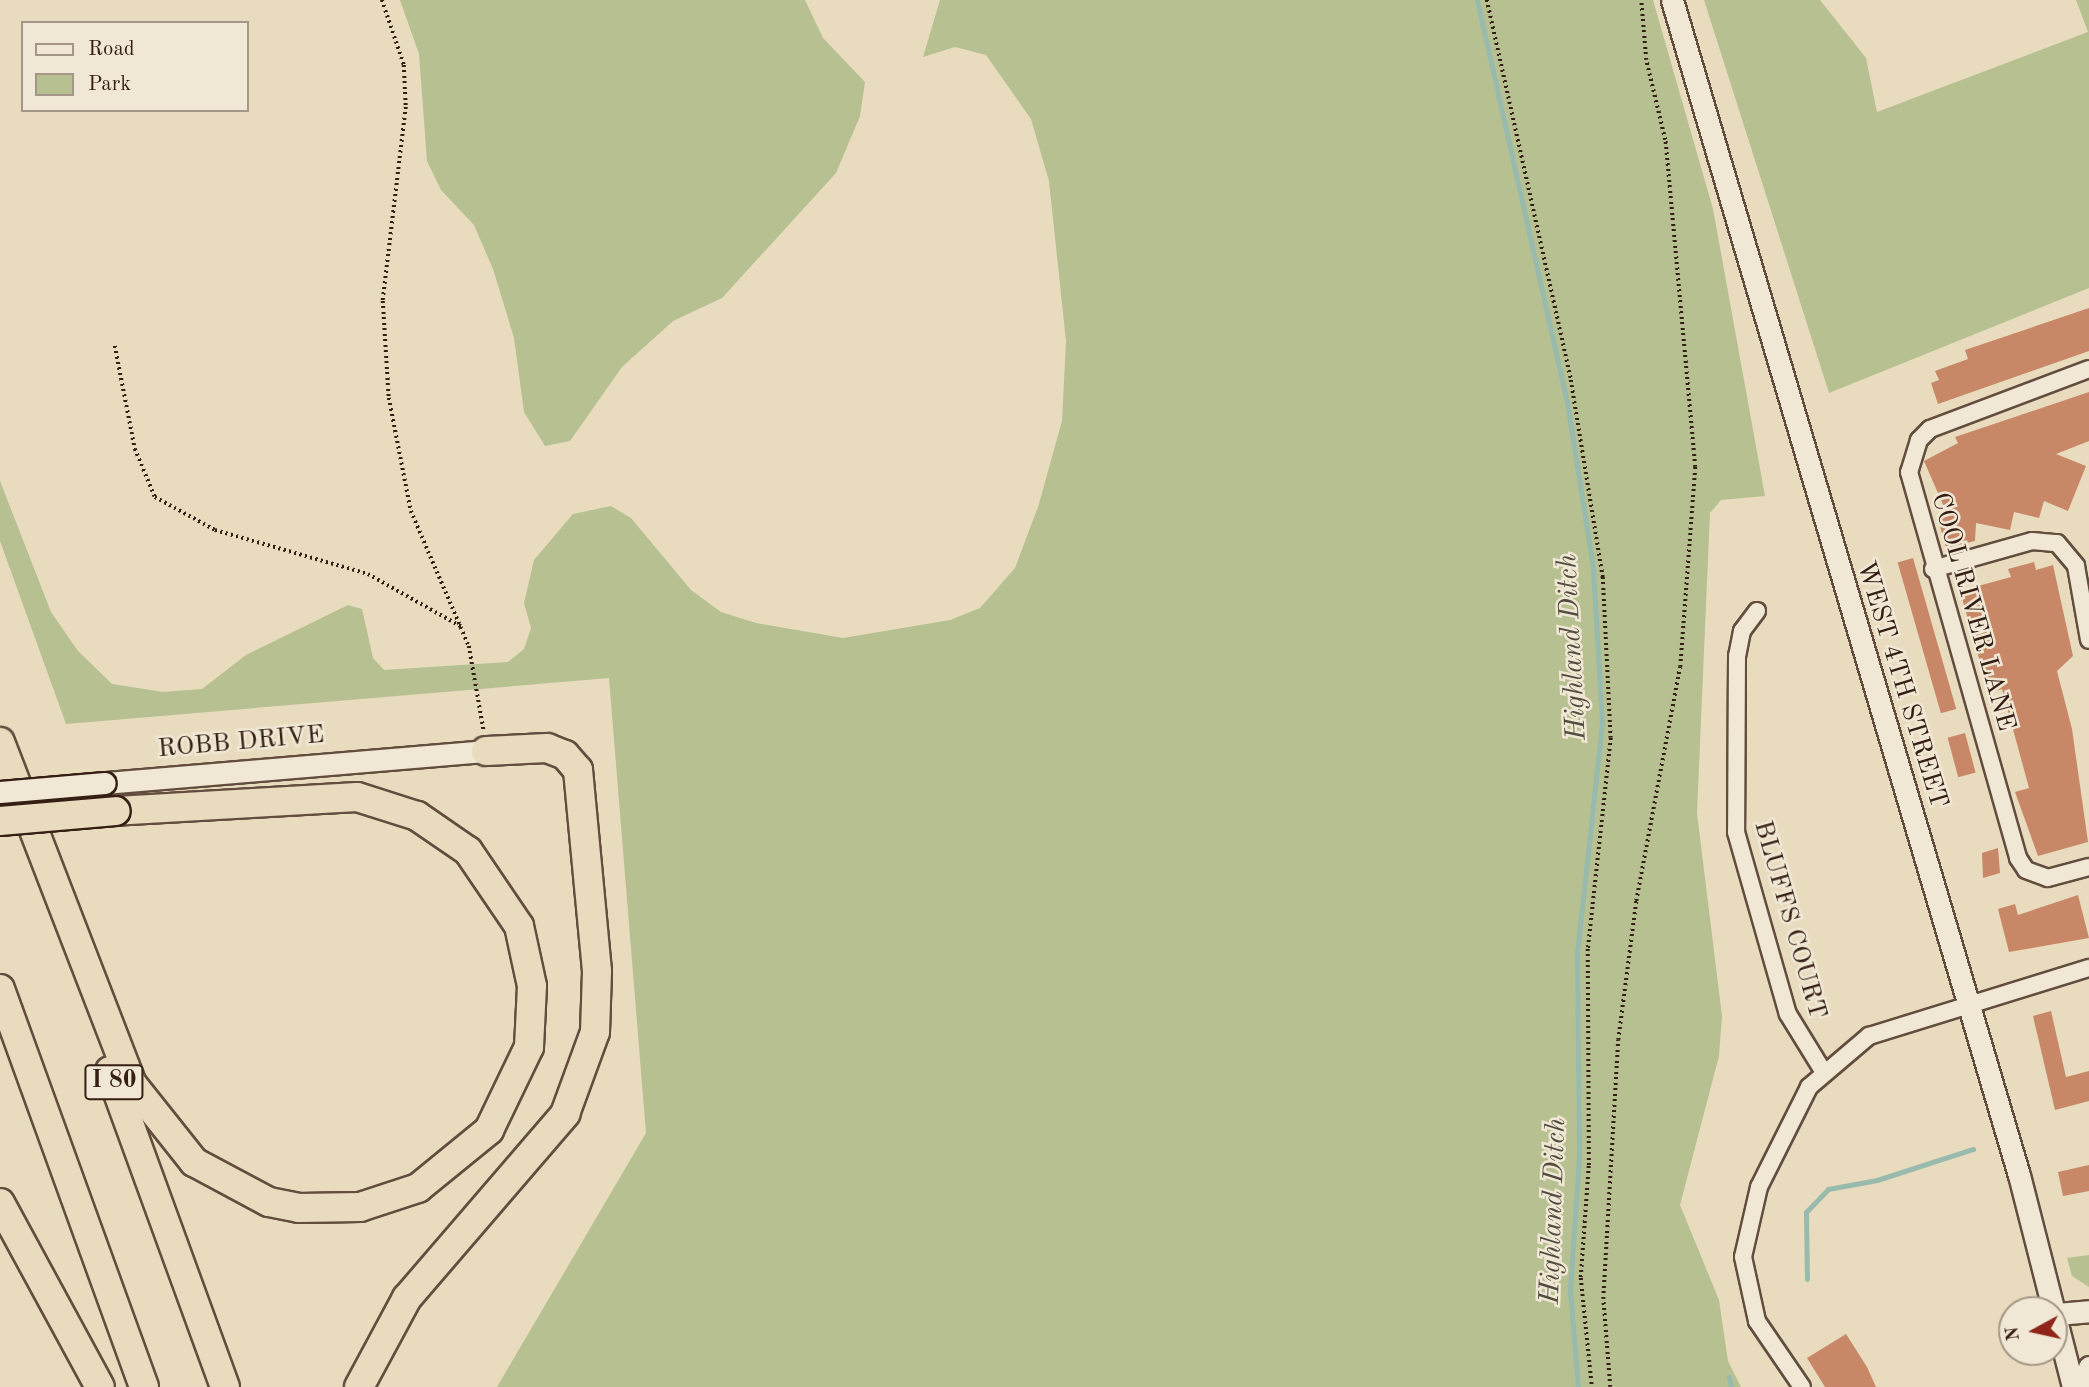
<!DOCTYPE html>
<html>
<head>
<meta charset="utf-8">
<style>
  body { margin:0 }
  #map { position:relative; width:2089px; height:1387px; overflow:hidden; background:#e8dbbe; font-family:"Old Standard TT",serif }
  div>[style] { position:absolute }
  .green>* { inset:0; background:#b7c091 }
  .stream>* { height:5px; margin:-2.5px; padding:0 2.5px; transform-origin:2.5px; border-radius:2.5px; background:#98bbad }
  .building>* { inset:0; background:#c88867; transform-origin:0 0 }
  .path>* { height:3.5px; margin-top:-1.75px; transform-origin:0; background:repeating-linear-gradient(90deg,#351e13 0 2px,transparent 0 5.5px) }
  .roads { filter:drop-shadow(2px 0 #624d3e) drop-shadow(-2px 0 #624d3e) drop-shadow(0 2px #624d3e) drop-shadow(0 -2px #624d3e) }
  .minor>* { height:16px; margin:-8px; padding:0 8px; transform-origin:8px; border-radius:8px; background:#f0e8d5 }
  .secondary>* { height:21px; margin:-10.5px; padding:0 10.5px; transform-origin:10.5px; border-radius:10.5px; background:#f0e8d5 }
  .motorway>* { height:28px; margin:-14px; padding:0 14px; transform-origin:14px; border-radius:14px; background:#e8dbbe }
  .bridges { filter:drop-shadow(2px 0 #351e13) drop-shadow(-2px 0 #351e13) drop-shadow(0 2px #351e13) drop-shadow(0 -2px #351e13) }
  .secondary-bridge>* { height:21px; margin:-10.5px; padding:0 10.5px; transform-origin:10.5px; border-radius:10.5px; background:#f0e8d5 }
  .motorway-bridge>* { height:28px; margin:-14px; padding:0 14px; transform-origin:14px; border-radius:14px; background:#e8dbbe }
  span { translate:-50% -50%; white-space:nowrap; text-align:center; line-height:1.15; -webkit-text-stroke:5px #f0e8d5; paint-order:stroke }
  .shield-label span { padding:2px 5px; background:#f0e8d5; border:2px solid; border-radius:5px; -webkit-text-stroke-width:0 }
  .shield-label { font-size:24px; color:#351e13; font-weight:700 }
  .street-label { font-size:26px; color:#351e13 }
  .water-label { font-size:28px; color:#534d41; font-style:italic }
  .legend { position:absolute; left:21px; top:21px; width:228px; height:91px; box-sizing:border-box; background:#f0e8d5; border:2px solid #a59787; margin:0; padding:9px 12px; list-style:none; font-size:21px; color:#351e13 }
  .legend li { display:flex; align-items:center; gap:14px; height:35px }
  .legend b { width:35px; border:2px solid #a59787 }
  .north { position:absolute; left:1998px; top:1296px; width:70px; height:70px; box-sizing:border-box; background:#f0e8d5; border:2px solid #a59787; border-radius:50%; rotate:262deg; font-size:19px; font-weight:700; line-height:28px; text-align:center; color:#351e13 }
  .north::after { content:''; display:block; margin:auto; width:24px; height:32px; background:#8f2418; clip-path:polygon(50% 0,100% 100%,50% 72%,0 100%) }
</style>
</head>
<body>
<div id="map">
  <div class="green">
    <div style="clip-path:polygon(400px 0,805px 0,823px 38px,865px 82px,860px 116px,836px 173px,722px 298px,673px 321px,622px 367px,570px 441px,545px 446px,524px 412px,514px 338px,493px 269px,474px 225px,441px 190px,427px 161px,419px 54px)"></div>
    <div style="clip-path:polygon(940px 0,1653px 0,1713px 209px,1765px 496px,1721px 500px,1710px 513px,1697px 813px,1722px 1016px,1719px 1056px,1680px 1205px,1719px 1300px,1728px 1361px,1741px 1387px,497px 1387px,646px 1133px,609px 678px,66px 724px,0 541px,0 481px,51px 612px,78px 651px,112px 684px,163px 692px,202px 689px,246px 655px,348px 605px,362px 609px,373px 658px,384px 670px,508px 662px,524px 649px,531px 628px,524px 603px,534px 560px,573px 514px,611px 506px,631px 518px,691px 590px,721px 612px,756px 623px,843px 638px,950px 620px,980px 608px,1015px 568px,1038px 507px,1062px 421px,1066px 341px,1049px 181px,1031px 119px,986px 55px,955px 47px,923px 57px)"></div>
    <div style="clip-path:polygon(1704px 0,1820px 0,1866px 58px,1877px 112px,2088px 32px,2076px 0,2089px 0,2089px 288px,1829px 393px)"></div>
    <div style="clip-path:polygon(2089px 1255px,2089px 1287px,2072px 1276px,2067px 1258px)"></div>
  </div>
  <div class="stream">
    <div style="left:1477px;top:0;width:412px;rotate:77.4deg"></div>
    <div style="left:1567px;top:402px;width:168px;rotate:81.1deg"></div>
    <div style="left:1593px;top:568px;width:155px;rotate:86.7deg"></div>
    <div style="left:1602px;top:723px;width:233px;rotate:96.2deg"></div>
    <div style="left:1577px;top:955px;width:202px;rotate:89.4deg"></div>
    <div style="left:1579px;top:1157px;width:133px;rotate:93.9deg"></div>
    <div style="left:1570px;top:1290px;width:97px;rotate:85.3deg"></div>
    <div style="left:1807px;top:1279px;width:67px;rotate:-90.9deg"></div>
    <div style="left:1806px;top:1212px;width:32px;rotate:-46deg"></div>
    <div style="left:1828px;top:1189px;width:50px;rotate:-10.4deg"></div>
    <div style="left:1877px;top:1180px;width:101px;rotate:-17.9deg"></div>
    <div style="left:1729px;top:1377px;width:10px;rotate:79deg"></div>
  </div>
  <div class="building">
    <div style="clip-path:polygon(2089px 308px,2089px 351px,1938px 404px,1931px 383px,1939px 380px,1935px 371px,1968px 359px,1965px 350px)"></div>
    <div style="clip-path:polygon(2089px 392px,2089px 441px,2056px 454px,2086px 466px,2068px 511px,2044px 501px,2039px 518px,2014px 512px,2010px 530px,1976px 523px,1975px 541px,1946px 548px,1938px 519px,1948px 516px,1924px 461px,1958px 443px,1955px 437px)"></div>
    <div style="left:1913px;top:558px;width:157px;height:16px;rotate:74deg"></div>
    <div style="clip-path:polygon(2034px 562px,2036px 570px,2053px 565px,2073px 656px,2057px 671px,2072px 729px,2088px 842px,2038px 856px,2015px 792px,2029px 788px,2002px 689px,1989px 693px,1960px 591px,2011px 577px,2008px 569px)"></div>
    <div style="left:1965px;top:733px;width:41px;height:18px;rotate:75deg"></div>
    <div style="clip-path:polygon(1998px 848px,2000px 873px,1983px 878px,1982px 853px)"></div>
    <div style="clip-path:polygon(2078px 895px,2089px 938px,2009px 952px,1998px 909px,2015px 904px,2018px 915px)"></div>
    <div style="clip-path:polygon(2051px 1011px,2066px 1077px,2089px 1071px,2089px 1101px,2055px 1110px,2033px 1016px)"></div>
    <div style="clip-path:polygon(2089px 1165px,2089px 1191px,2063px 1196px,2058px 1172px)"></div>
    <div style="clip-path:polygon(1846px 1334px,1867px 1367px,1876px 1387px,1825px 1387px,1807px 1358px)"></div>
  </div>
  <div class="path">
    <div style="left:382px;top:0;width:69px;rotate:71.3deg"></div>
    <div style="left:404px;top:65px;width:42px;rotate:87.3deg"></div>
    <div style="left:406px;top:107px;width:195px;rotate:96.8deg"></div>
    <div style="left:383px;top:301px;width:97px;rotate:86.5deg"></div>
    <div style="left:389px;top:398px;width:115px;rotate:79deg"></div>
    <div style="left:411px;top:511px;width:147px;rotate:66.8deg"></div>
    <div style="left:469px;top:646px;width:87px;rotate:80.1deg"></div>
    <div style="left:1487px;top:0;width:389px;rotate:77.5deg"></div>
    <div style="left:1571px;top:380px;width:200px;rotate:80.8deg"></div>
    <div style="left:1603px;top:577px;width:161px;rotate:87.2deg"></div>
    <div style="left:1611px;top:738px;width:212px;rotate:96.2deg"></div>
    <div style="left:1588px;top:949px;width:217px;rotate:89.7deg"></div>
    <div style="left:1589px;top:1166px;width:112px;rotate:94.1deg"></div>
    <div style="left:1581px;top:1278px;width:110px;rotate:84.2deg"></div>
    <div style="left:115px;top:346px;width:105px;rotate:79deg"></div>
    <div style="left:135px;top:449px;width:52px;rotate:67.4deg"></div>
    <div style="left:155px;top:497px;width:68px;rotate:28.8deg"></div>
    <div style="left:215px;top:530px;width:159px;rotate:16deg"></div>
    <div style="left:368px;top:574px;width:108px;rotate:29.4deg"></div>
    <div style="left:1610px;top:1387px;width:88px;rotate:-94.5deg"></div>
    <div style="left:1603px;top:1299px;width:259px;rotate:-86.7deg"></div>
    <div style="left:1618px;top:1040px;width:140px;rotate:-82.6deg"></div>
    <div style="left:1636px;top:901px;width:238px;rotate:-79.4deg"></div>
    <div style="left:1680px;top:667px;width:201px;rotate:-85.7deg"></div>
    <div style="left:1695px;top:467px;width:328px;rotate:-95.2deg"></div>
    <div style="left:1665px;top:140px;width:82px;rotate:-103.4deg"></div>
    <div style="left:1646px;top:60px;width:60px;rotate:-94.8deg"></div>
  </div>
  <div class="roads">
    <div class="minor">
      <div style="left:2089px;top:369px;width:170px;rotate:159.3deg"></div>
      <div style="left:1930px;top:429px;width:16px;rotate:135deg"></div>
      <div style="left:1919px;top:440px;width:34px;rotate:107deg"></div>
      <div style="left:1909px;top:472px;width:401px;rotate:74.2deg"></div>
      <div style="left:2018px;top:858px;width:14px;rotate:56deg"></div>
      <div style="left:2026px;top:870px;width:23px;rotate:20deg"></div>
      <div style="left:2048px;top:878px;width:42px;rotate:-15deg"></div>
      <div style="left:1933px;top:569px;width:103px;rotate:-15.8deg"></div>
      <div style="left:2032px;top:541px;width:25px;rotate:5deg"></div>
      <div style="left:2057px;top:543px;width:30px;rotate:50deg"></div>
      <div style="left:2076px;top:566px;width:75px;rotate:80deg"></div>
      <div style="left:1757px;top:611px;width:25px;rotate:127deg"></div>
      <div style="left:1742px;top:631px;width:25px;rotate:101deg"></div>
      <div style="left:1737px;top:656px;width:176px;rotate:90.3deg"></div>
      <div style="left:1736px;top:832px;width:189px;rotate:74.1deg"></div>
      <div style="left:1788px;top:1014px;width:67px;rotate:58.4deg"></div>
      <div style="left:1802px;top:1387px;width:80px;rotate:-124.3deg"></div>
      <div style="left:1757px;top:1321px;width:66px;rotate:-102.3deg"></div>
      <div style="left:1743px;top:1257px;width:72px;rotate:-77.1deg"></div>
      <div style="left:1759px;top:1187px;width:112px;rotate:-63.4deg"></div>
      <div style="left:1809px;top:1087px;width:79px;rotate:-40.4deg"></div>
      <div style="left:1869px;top:1036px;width:230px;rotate:-17.2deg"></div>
    </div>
    <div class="secondary">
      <div style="left:1672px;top:0;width:1225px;rotate:73.55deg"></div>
      <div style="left:2019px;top:1175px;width:219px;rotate:75.7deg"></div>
      <div style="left:105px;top:783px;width:382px;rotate:-4.8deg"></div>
      <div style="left:2057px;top:1314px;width:32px;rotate:-5deg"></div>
      <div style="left:2083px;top:1387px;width:21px;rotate:-73deg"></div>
    </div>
    <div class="motorway">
      <div style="left:0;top:742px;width:367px;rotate:68.9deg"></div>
      <div style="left:132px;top:1084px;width:100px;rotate:51.5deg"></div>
      <div style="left:194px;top:1162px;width:85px;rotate:28.1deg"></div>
      <div style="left:269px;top:1202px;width:31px;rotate:11deg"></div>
      <div style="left:299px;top:1208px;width:61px;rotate:-0.9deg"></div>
      <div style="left:360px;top:1207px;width:61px;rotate:-18.1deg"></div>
      <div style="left:418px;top:1188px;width:92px;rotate:-39.2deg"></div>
      <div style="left:489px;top:1130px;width:92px;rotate:-64.3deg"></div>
      <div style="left:529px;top:1047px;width:61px;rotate:-87.2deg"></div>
      <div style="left:532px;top:986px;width:61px;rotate:-102.2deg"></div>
      <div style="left:519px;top:926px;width:91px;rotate:-124.2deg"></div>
      <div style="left:468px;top:851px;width:62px;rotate:-145.5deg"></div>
      <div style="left:417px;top:816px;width:63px;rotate:-162.4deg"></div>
      <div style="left:357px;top:797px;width:241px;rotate:176.7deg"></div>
      <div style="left:0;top:989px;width:423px;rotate:70.1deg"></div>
      <div style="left:110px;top:1071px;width:336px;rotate:70deg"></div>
      <div style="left:0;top:1203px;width:209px;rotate:61.5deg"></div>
      <div style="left:359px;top:1387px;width:101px;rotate:-61.7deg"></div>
      <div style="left:407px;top:1298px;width:243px;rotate:-49.3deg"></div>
      <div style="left:565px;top:1114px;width:87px;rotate:-69.9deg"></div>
      <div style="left:595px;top:1032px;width:61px;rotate:-88.1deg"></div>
      <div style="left:597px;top:971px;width:202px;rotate:-95.4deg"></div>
      <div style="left:578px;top:770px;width:20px;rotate:-131deg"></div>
      <div style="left:565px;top:755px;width:19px;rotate:-159deg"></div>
      <div style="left:547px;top:748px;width:61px;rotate:177.2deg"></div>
    </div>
  </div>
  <div class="bridges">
    <div class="secondary-bridge">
      <div style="left:0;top:792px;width:105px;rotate:-4.9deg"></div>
    </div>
    <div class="motorway-bridge">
      <div style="left:0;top:821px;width:116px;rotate:-4.9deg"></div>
    </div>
  </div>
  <div class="shield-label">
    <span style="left:114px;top:1082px">I 80</span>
  </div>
  <div class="street-label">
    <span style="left:1972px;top:612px;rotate:74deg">COOL RIVER LANE</span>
    <span style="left:1901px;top:685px;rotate:73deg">WEST 4TH STREET</span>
    <span style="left:241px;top:743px;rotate:-5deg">ROBB DRIVE</span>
    <span style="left:1789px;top:920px;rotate:74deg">BLUFFS COURT</span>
  </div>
  <div class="water-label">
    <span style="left:1573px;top:647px;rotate:-93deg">Highland Ditch</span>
    <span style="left:1554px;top:1211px;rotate:-88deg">Highland Ditch</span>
  </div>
  <ul class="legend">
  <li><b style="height:9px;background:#f0e8d5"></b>Road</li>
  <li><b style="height:19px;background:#b7c091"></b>Park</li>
  </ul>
  <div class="north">N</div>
</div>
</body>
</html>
